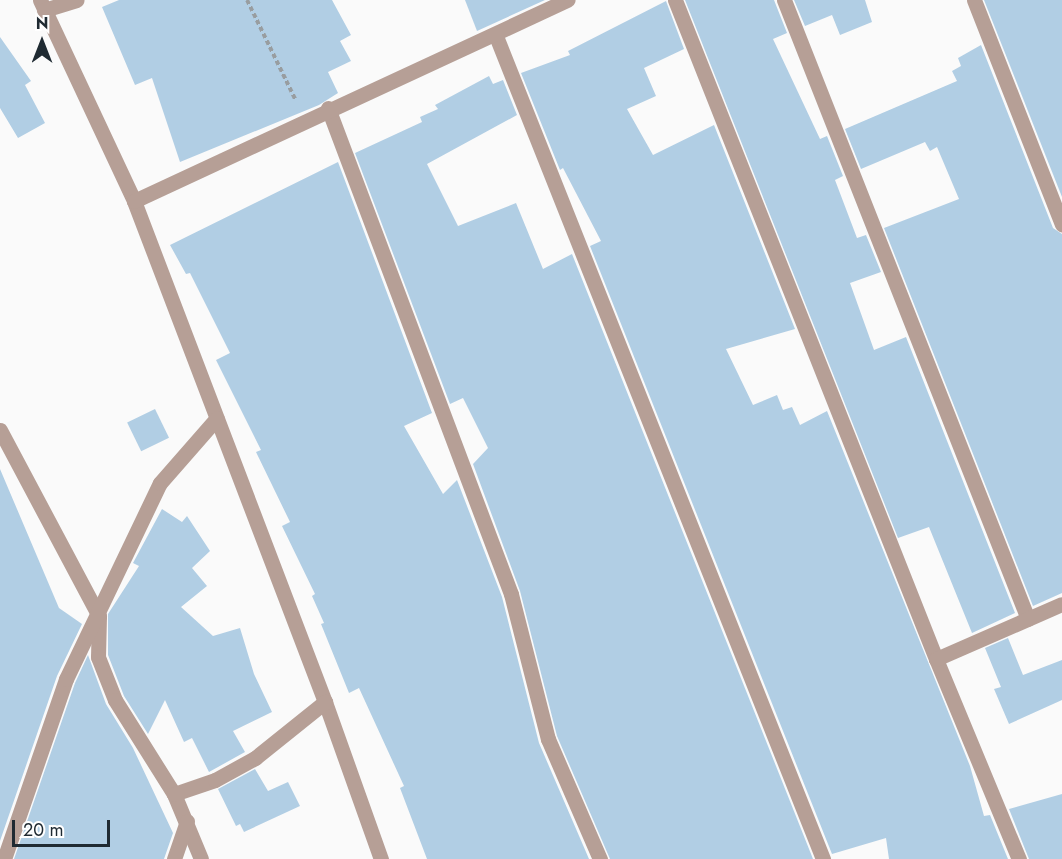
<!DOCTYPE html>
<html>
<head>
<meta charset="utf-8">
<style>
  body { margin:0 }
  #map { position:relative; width:1062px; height:859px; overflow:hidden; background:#fafafa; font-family:Jost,sans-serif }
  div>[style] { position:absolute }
  .building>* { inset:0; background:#b1cee4; transform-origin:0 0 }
  .path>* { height:4px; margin-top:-2px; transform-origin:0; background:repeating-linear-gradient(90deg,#989da0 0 4.5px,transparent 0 7.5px) }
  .minor>* { height:15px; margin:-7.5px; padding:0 7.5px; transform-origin:7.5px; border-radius:7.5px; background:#b69f96 }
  span { translate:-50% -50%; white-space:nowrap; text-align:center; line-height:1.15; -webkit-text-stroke:4.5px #fff; paint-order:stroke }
  .north { position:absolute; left:12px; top:12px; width:60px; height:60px; -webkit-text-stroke:4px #fff; paint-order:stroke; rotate:0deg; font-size:16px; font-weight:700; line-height:24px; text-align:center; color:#1f2a32 }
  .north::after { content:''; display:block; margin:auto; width:21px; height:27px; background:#1f2a32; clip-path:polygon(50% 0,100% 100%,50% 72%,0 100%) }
  .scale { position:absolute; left:12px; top:820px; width:98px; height:27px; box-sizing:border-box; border:3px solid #1f2a32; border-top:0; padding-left:8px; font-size:18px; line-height:21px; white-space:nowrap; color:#1f2a32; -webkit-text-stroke:4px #fff; paint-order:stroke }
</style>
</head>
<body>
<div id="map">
  <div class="building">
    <div style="clip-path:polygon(119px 0,332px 0,351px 35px,340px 41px,351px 61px,328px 72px,338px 93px,319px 105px,180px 162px,152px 78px,135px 85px,102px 7px)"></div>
    <div style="clip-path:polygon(465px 0,545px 0,477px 31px)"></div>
    <div style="clip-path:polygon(685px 0,774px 0,787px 33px,773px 39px,820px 139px,827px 136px,843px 176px,835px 180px,857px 238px,866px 235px,881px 272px,850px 283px,874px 350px,906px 337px,1015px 613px,972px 633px,929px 527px,898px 538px)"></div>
    <div style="clip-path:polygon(794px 0,865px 0,872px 22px,840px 35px,832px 15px,805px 26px)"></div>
    <div style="clip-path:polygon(984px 0,1062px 0,1062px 197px)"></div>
    <div style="clip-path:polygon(666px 1px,684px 49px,644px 68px,656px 96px,627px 109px,653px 155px,714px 125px,795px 329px,726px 349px,753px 405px,777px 395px,783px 410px,792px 407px,800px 425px,827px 411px,970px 766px,984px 816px,990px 815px,1008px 859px,889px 859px,886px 838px,832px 854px,590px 246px,601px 241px,563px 168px,560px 170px,521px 73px,570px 55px,568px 51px)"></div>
    <div style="clip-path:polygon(0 37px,31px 81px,25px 85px,45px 123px,18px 138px,0 108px)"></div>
    <div style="clip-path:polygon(981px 45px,1053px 228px,1062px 234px,1062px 593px,1033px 606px,884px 228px,959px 199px,937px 147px,930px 151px,925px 142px,861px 169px,845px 129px,957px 81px,952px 71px,961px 66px,958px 58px)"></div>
    <div style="clip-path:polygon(489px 76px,493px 84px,503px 80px,517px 115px,427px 164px,458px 226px,516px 203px,543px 269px,572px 254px,813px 859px,610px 859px,557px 736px,520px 591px,473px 464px,488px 448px,463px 398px,450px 404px,355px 153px,422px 122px,420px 117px,438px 109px,435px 105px)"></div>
    <div style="clip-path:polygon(338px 162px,432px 413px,404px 426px,443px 494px,457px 480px,502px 597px,539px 743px,589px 859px,427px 859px,400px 788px,404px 786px,359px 688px,349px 693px,321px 624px,324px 623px,312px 596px,315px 594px,282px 526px,290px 522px,256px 452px,261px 450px,216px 360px,230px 353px,190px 273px,186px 274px,170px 245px)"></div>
    <div style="left:155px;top:409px;width:32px;height:31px;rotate:64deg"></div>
    <div style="clip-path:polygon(0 469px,59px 608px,82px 624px,57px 676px,0 841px)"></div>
    <div style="clip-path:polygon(162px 509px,182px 522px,187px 516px,210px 551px,192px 568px,207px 586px,181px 607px,213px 636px,240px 628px,254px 674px,272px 712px,233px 731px,245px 752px,209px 772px,192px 738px,184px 742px,165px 700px,148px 734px,124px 696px,108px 655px,108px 614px,139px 566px,133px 563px)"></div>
    <div style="clip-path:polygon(1008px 638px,1023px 675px,1062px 660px,1062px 700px,1009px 724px,994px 689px,1001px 687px,985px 648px)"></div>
    <div style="clip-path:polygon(88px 655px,106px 704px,133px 748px,173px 833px,164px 859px,14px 859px,75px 683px)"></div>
    <div style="clip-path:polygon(255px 769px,268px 791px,288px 782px,300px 806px,244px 832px,240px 824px,236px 826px,218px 789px)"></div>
    <div style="clip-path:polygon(1062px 794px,1062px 859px,1029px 859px,1009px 809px)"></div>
  </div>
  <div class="path">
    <div style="left:247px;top:0;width:110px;rotate:64.1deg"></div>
  </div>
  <div class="minor">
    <div style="left:40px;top:0;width:222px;rotate:64.9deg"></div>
    <div style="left:134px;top:201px;width:536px;rotate:69.13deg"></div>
    <div style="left:325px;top:702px;width:167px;rotate:70.4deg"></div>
    <div style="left:675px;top:0;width:709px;rotate:68.39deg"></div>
    <div style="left:936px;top:659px;width:217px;rotate:67.5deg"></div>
    <div style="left:784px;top:0;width:665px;rotate:68.49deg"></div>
    <div style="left:974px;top:0;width:241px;rotate:68.6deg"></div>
    <div style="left:44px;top:10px;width:34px;rotate:-17deg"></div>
    <div style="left:496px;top:36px;width:886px;rotate:68.33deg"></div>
    <div style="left:328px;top:108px;width:519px;rotate:69.37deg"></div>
    <div style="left:511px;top:594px;width:150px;rotate:75.7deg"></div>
    <div style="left:548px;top:739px;width:131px;rotate:66.6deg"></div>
    <div style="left:134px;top:201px;width:478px;rotate:-24.9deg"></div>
    <div style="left:0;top:430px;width:211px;rotate:62deg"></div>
    <div style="left:99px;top:616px;width:41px;rotate:91.4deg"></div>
    <div style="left:98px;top:657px;width:46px;rotate:68.4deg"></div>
    <div style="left:115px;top:700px;width:111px;rotate:57.9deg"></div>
    <div style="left:174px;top:794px;width:70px;rotate:67.4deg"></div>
    <div style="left:936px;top:659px;width:137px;rotate:-23.6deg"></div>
    <div style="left:174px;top:794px;width:43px;rotate:-18.9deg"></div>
    <div style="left:215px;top:780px;width:46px;rotate:-28.8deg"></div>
    <div style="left:255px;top:758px;width:90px;rotate:-38.7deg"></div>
    <div style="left:4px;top:859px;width:190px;rotate:-71deg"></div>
    <div style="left:66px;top:679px;width:217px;rotate:-64.4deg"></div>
    <div style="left:160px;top:483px;width:86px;rotate:-48.8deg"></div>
    <div style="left:174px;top:859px;width:40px;rotate:-71.1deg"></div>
  </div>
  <div class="north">N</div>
  <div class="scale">20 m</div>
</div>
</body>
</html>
